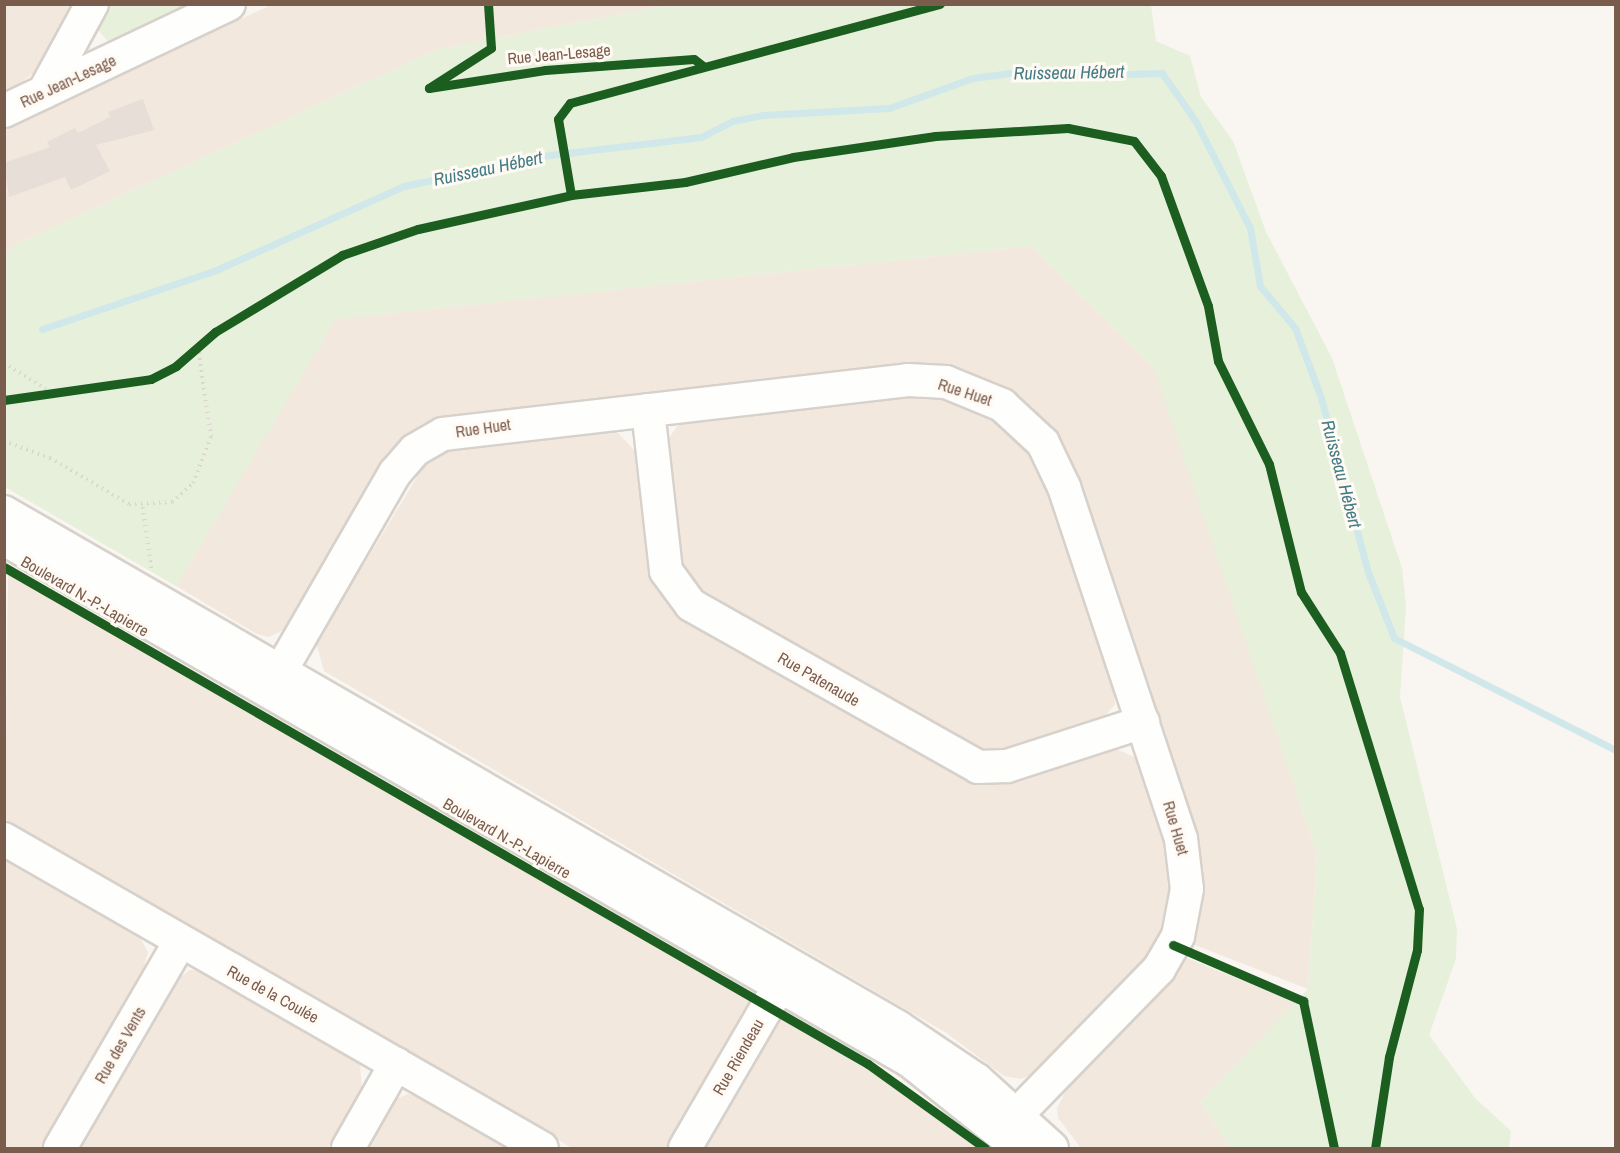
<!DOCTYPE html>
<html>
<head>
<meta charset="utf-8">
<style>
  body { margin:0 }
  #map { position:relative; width:1620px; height:1153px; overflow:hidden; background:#f9f5f0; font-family:"Archivo Narrow",sans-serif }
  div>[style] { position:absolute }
  .residential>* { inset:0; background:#f2e8de }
  .green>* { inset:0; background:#e7f0db }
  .stream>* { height:7px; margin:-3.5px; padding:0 3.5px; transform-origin:3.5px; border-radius:3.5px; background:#d0e8ea }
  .building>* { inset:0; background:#e6ded7 }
  .path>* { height:4px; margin-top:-2px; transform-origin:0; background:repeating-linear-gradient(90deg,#dcd5d0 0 1.5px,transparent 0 6px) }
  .roads { filter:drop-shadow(2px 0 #d7d1cb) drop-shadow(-2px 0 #d7d1cb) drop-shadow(0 2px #d7d1cb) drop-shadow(0 -2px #d7d1cb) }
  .minor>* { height:32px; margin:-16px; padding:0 16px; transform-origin:16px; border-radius:16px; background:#fefefd }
  .cycleway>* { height:9px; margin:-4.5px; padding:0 4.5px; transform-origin:4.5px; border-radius:4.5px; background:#1b5e20 }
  span { translate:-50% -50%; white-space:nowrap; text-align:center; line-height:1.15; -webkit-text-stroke:6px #fffaf3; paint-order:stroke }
  .street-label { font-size:16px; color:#7a5c4d }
  .water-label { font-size:18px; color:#437c86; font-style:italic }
  .frame { position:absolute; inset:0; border:6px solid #7a5c4d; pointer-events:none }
</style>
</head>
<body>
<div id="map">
  <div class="residential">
    <div style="clip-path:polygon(4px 5px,73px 5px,35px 72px,4px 95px)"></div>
    <div style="clip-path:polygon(271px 5px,670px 5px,438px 49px,17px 244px,5px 255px,4px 129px)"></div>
    <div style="clip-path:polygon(1031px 246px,1154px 368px,1165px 395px,1317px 855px,1308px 989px,1190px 943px,1201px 889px,1198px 843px,1072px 462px,1029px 407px,982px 378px,936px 365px,909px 365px,452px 415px,433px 422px,292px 626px,269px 637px,257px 634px,176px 586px,335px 319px)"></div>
    <div style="clip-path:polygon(906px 395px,944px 398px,990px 416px,1010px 431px,1040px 467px,1114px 684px,1115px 704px,1102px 719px,1012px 750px,985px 753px,700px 591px,681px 566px,667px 441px,678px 425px)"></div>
    <div style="clip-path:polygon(615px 430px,636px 452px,652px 575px,660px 593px,687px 620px,961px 778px,999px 783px,1116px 749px,1137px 758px,1166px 839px,1169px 914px,1147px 960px,1042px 1071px,1021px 1079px,1004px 1076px,945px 1032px,324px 671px,316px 643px,428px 459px,455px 446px)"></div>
    <div style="clip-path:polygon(8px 573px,749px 1001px,747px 1016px,671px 1148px,572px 1148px,5px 820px)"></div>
    <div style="clip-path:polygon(4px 855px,136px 931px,148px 952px,141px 977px,42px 1148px,5px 1148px)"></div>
    <div style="clip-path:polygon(1184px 957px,1296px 1002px,1200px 1102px,1231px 1148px,1081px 1148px,1058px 1118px,1057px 1108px,1068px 1087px,1154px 999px)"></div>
    <div style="clip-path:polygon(190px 970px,202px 971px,360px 1064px,362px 1089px,328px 1148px,77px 1148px,172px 983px)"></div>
    <div style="clip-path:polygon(782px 1019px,915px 1098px,978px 1148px,701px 1148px)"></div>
    <div style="clip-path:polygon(408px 1094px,425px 1098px,512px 1148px,362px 1148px,393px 1100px)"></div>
  </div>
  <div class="green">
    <div style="clip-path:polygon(108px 5px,198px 5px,109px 43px,96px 27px)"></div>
    <div style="clip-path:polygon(670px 5px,1151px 5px,1156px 41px,1190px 56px,1201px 97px,1233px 141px,1266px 232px,1332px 358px,1402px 568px,1406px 606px,1400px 697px,1457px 929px,1456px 959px,1429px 1035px,1475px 1098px,1511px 1131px,1509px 1148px,1231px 1148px,1200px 1102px,1308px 989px,1317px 855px,1154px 368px,1031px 246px,336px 319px,176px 586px,5px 487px,5px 255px,17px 244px,438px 49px)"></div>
  </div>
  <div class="stream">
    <div style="left:42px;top:329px;width:184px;rotate:-18.7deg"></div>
    <div style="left:216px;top:270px;width:206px;rotate:-24.1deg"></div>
    <div style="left:404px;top:186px;width:149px;rotate:-12deg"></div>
    <div style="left:550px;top:155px;width:152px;rotate:-6.8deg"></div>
    <div style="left:701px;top:137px;width:35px;rotate:-27deg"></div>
    <div style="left:732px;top:121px;width:31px;rotate:-11deg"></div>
    <div style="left:762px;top:115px;width:127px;rotate:-3.2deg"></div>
    <div style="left:889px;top:108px;width:89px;rotate:-19.7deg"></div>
    <div style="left:973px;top:78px;width:52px;rotate:-7.7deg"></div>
    <div style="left:1025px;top:71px;width:33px;rotate:9deg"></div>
    <div style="left:1058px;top:76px;width:104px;rotate:-1.7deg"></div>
    <div style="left:1162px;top:73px;width:60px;rotate:55.2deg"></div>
    <div style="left:1196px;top:122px;width:119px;rotate:63deg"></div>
    <div style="left:1250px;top:228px;width:59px;rotate:80.2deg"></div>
    <div style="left:1260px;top:286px;width:55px;rotate:50.2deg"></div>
    <div style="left:1295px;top:328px;width:75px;rotate:69.6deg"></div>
    <div style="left:1321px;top:398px;width:180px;rotate:74.9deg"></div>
    <div style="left:1368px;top:572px;width:71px;rotate:68.5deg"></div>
    <div style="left:1394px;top:638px;width:249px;rotate:26.8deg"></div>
  </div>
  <div class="building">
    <div style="clip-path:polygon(143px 99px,154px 130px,96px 145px,110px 171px,71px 190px,65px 177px,9px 197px,4px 163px,50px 147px,47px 142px,75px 128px,78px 133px,110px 117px,108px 112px)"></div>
  </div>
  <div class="path">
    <div style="left:4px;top:363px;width:55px;rotate:31.7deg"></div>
    <div style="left:4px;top:441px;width:49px;rotate:20.3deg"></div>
    <div style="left:50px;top:458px;width:91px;rotate:30.2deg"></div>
    <div style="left:129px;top:504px;width:43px;rotate:-2.7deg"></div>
    <div style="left:172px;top:502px;width:28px;rotate:-42deg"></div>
    <div style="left:193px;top:483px;width:49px;rotate:-68.6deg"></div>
    <div style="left:211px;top:437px;width:91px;rotate:-98.2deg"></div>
    <div style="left:143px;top:507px;width:62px;rotate:82.5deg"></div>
  </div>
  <div class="roads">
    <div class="minor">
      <div style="left:44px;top:92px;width:100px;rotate:-61.4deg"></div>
      <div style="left:4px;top:111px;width:249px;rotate:-25.4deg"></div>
      <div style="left:648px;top:410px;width:162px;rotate:83.6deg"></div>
      <div style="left:666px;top:571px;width:42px;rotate:53.7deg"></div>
      <div style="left:691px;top:605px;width:330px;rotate:29.4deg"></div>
      <div style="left:978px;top:767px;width:29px;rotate:-2deg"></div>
      <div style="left:1007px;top:766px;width:143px;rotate:-17.9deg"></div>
      <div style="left:4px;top:512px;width:1032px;rotate:29.94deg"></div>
      <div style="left:898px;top:1027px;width:95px;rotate:33.9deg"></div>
      <div style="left:977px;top:1080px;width:101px;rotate:42.2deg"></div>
      <div style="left:4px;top:539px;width:1046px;rotate:29.95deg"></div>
      <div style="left:910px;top:1061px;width:139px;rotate:38.6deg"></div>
      <div style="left:269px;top:691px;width:252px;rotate:-60deg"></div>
      <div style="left:395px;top:473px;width:30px;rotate:-49deg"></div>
      <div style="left:415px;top:450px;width:32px;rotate:-30deg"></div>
      <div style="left:443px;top:434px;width:468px;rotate:-6.6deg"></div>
      <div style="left:908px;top:380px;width:38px;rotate:3deg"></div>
      <div style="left:946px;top:382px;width:61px;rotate:22.3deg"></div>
      <div style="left:1002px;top:405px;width:56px;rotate:42.8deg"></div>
      <div style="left:1043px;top:443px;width:49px;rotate:64.5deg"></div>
      <div style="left:1064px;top:487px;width:371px;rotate:71.6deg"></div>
      <div style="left:1181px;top:839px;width:50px;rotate:83.2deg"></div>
      <div style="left:1187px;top:889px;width:48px;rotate:100.8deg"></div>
      <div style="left:1178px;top:936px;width:38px;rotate:120deg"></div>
      <div style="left:1159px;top:969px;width:225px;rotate:134.3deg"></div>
      <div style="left:4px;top:839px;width:620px;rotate:29.87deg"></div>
      <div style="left:60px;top:1148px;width:238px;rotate:-59.8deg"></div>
      <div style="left:348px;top:1148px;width:97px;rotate:-60.3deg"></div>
      <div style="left:685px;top:1148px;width:207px;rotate:-59.8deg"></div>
    </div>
  </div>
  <div class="cycleway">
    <div style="left:488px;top:4px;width:44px;rotate:86.1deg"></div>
    <div style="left:491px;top:48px;width:74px;rotate:147.2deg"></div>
    <div style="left:429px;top:88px;width:117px;rotate:-8.8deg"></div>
    <div style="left:545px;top:70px;width:149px;rotate:-4.2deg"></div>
    <div style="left:694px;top:59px;width:11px;rotate:38deg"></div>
    <div style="left:571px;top:195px;width:77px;rotate:-99.7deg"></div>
    <div style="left:558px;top:119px;width:20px;rotate:-53deg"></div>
    <div style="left:570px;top:103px;width:383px;rotate:-15deg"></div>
    <div style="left:4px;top:400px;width:148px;rotate:-8.1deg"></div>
    <div style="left:151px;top:379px;width:28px;rotate:-27deg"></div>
    <div style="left:176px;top:366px;width:52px;rotate:-41.1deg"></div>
    <div style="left:215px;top:332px;width:149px;rotate:-31.2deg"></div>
    <div style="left:342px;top:255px;width:80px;rotate:-18.9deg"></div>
    <div style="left:418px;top:229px;width:157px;rotate:-12.5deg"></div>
    <div style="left:571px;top:195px;width:115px;rotate:-6.5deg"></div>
    <div style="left:685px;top:182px;width:111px;rotate:-13deg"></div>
    <div style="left:793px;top:157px;width:144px;rotate:-8.4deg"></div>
    <div style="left:935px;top:136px;width:133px;rotate:-3.4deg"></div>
    <div style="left:1068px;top:128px;width:67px;rotate:11.1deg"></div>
    <div style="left:1134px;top:141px;width:44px;rotate:52.4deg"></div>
    <div style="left:1161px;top:176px;width:138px;rotate:70.1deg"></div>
    <div style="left:1208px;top:306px;width:56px;rotate:79.7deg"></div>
    <div style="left:1218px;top:361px;width:115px;rotate:63.7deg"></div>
    <div style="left:1269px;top:464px;width:132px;rotate:76deg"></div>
    <div style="left:1301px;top:592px;width:72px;rotate:57.4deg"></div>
    <div style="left:1340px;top:653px;width:268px;rotate:72.9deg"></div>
    <div style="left:1419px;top:909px;width:41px;rotate:92.8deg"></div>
    <div style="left:1417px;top:950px;width:111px;rotate:104.7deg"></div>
    <div style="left:1389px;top:1057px;width:92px;rotate:98.7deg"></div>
    <div style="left:4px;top:567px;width:997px;rotate:29.91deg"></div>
    <div style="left:868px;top:1064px;width:144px;rotate:35.7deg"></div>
    <div style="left:1173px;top:945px;width:142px;rotate:23.3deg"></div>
    <div style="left:1303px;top:1001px;width:150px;rotate:78.1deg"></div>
  </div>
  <div class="street-label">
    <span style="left:559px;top:54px;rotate:-5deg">Rue Jean-Lesage</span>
    <span style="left:68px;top:81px;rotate:-25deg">Rue Jean-Lesage</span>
    <span style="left:965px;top:392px;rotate:18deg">Rue Huet</span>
    <span style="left:483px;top:428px;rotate:-8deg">Rue Huet</span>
    <span style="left:85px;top:596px;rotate:30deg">Boulevard N.-P.-Lapierre</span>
    <span style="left:819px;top:679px;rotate:30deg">Rue Patenaude</span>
    <span style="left:1176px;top:828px;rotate:74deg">Rue Huet</span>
    <span style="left:507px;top:838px;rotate:30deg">Boulevard N.-P.-Lapierre</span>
    <span style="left:273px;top:994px;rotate:29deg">Rue de la Coulée</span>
    <span style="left:120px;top:1045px;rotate:-60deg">Rue des Vents</span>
    <span style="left:738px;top:1057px;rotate:-60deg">Rue Riendeau</span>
  </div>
  <div class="water-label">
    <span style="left:1069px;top:73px;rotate:-1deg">Ruisseau Hébert</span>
    <span style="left:488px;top:169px;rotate:-12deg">Ruisseau Hébert</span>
    <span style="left:1341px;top:474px;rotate:75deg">Ruisseau Hébert</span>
  </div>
  <div class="frame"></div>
</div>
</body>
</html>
